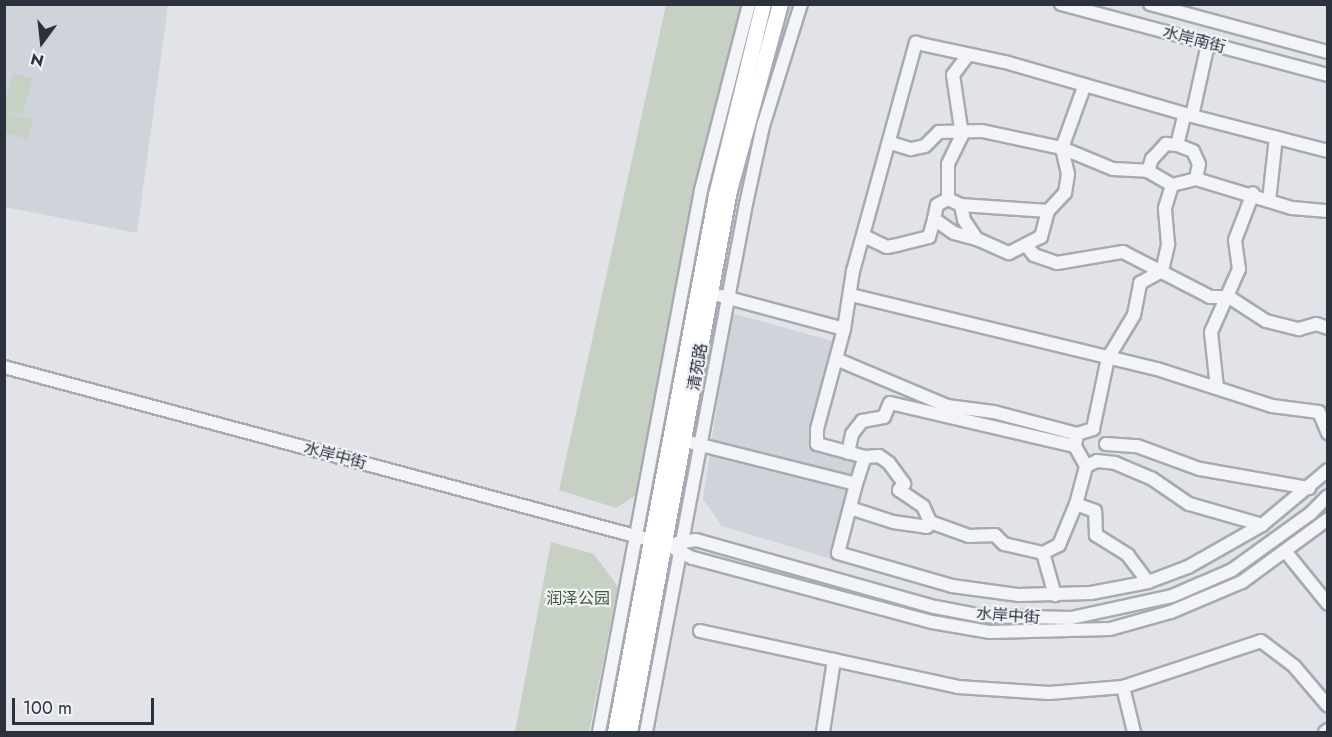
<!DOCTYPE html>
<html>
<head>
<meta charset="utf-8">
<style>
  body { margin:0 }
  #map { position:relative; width:1332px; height:737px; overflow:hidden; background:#e1e3e8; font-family:Jost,"Noto Sans SC",sans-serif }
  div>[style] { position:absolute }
  .built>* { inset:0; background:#cfd3da }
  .green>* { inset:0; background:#c6d1c3; transform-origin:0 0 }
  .roads { filter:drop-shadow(2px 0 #a7aab2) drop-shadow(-2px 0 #a7aab2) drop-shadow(0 2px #a7aab2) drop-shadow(0 -2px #a7aab2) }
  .minor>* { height:12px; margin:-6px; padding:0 6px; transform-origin:6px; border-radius:6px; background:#f3f4f7 }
  .major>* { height:15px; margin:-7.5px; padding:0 7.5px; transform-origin:7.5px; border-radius:7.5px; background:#fff }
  span { translate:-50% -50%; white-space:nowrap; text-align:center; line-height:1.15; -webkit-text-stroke:4.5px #f0f2f6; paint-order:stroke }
  .street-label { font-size:16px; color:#2b323e }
  .park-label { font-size:16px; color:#3f5839 }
  .frame { position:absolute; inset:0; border:6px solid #2b323e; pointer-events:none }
  .north { position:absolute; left:12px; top:12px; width:60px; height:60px; -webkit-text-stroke:4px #f0f2f6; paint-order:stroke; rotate:195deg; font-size:16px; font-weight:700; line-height:24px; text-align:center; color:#2b323e }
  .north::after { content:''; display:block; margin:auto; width:21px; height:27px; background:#2b323e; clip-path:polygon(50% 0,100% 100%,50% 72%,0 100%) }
  .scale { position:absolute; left:12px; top:698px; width:142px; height:27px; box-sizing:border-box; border:3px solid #2b323e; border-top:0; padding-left:8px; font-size:18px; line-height:21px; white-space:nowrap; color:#2b323e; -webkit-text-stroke:4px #f0f2f6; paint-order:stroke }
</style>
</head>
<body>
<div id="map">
  <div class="built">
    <div style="clip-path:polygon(4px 5px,168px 5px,137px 233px,5px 207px)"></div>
    <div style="clip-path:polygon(731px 313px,836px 342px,807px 448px,862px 462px,838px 561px,722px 526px,703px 499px)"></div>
  </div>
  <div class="green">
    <div style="clip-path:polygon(666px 5px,743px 5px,699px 165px,638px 494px,616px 508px,559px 490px)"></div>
    <div style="left:13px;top:73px;width:20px;height:38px;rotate:15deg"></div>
    <div style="clip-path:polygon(4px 113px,33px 120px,28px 139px,5px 133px)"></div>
    <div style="clip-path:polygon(551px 542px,594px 554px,618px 587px,589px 732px,515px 732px)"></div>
  </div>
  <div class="roads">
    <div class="minor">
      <div style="left:1061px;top:4px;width:276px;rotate:14.9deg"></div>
      <div style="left:1150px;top:4px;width:184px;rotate:15.1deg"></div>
      <div style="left:968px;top:55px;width:25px;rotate:127deg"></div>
      <div style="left:953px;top:75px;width:61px;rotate:81.5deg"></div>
      <div style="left:962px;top:135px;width:32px;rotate:116deg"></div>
      <div style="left:948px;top:164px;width:35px;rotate:90deg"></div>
      <div style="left:948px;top:199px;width:14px;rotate:25deg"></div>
      <div style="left:961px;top:205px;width:87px;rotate:3.9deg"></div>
      <div style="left:1048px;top:211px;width:25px;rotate:-47deg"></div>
      <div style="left:1065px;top:193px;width:19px;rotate:-81deg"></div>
      <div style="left:1068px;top:174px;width:27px;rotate:-103deg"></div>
      <div style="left:1062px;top:148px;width:65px;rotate:-70.2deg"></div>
      <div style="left:1192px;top:116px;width:140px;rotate:14.4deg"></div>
      <div style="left:891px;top:143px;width:21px;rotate:17deg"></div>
      <div style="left:911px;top:149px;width:14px;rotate:-12deg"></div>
      <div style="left:925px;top:146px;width:20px;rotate:-45deg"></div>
      <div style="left:939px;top:132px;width:43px;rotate:-1.3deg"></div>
      <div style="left:982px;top:131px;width:82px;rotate:12deg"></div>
      <div style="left:1062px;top:148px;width:55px;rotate:22.4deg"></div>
      <div style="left:1113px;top:169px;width:35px;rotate:3deg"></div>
      <div style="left:1196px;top:179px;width:100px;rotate:16.8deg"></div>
      <div style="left:1292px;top:208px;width:36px;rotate:5deg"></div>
      <div style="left:1172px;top:185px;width:25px;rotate:-14deg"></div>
      <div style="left:1196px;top:179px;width:15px;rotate:-79deg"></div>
      <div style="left:1199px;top:164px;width:14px;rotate:-115deg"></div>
      <div style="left:1193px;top:151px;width:17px;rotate:-159deg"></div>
      <div style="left:1269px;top:201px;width:64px;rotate:-83.8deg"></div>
      <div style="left:961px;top:205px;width:15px;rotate:79deg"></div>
      <div style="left:964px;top:220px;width:23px;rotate:56deg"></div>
      <div style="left:977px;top:239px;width:35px;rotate:24deg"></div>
      <div style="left:1009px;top:253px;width:36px;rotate:-27deg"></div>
      <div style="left:1041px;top:237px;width:27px;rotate:-75deg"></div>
      <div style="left:934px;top:219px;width:14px;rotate:-78deg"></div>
      <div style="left:937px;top:205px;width:13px;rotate:-29deg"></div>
      <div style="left:864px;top:236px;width:25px;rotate:26deg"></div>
      <div style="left:887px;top:247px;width:10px;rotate:-11deg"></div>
      <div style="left:897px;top:245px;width:33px;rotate:-14deg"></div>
      <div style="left:929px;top:237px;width:19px;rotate:-74deg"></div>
      <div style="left:934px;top:219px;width:24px;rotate:35deg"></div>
      <div style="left:954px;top:233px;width:24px;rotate:15deg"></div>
      <div style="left:1026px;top:245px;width:13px;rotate:51deg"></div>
      <div style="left:1034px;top:255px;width:24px;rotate:19deg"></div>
      <div style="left:1057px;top:263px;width:67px;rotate:-9.5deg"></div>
      <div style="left:1123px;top:252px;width:98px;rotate:27.3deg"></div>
      <div style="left:1210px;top:297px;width:19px"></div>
      <div style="left:1229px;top:297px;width:44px;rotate:33deg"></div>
      <div style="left:1266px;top:321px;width:34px;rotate:14deg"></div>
      <div style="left:1299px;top:329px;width:18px;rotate:-16deg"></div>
      <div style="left:1316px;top:324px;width:13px;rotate:18deg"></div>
      <div style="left:851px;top:295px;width:315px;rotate:13.6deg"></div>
      <div style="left:1157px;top:369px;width:121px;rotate:17.8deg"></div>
      <div style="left:1272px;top:406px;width:47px;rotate:7.3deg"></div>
      <div style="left:1319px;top:412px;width:23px;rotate:67deg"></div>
      <div style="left:721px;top:296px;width:127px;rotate:15deg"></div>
      <div style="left:836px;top:359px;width:121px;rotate:22.9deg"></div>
      <div style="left:947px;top:406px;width:47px;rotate:7.3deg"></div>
      <div style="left:994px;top:412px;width:86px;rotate:14.8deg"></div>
      <div style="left:4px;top:367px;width:684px;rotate:14.99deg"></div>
      <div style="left:665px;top:544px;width:31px;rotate:27deg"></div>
      <div style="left:693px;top:558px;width:247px;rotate:15deg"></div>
      <div style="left:932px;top:622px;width:59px;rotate:9.8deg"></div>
      <div style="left:990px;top:632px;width:120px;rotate:-1.4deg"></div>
      <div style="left:1110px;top:629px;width:63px;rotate:-15.6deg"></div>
      <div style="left:1171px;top:612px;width:77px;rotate:-22.9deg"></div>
      <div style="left:1242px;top:582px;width:107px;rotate:-36.2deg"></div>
      <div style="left:1217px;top:388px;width:56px;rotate:-96.1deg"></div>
      <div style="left:1211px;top:332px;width:69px;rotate:-66deg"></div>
      <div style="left:1239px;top:269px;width:29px;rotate:-98deg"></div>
      <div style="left:1235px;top:240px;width:50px;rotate:-69deg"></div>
      <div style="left:685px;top:441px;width:176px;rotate:14.1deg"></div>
      <div style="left:856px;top:484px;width:71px;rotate:104.6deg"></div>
      <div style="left:838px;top:553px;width:119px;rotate:16.1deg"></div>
      <div style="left:952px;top:586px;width:68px;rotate:7.7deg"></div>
      <div style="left:1019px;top:595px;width:72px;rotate:-1.6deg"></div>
      <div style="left:1091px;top:593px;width:58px;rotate:-10.9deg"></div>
      <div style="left:1148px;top:582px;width:43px;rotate:-20.6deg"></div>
      <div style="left:1188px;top:567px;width:85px;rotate:-29.6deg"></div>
      <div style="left:1262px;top:525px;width:86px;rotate:-39.8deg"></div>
      <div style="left:1106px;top:444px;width:31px;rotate:4deg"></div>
      <div style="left:1137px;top:446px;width:67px;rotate:20.1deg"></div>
      <div style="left:1200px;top:469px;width:111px;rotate:9.9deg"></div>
      <div style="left:848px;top:453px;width:19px;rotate:-78deg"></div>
      <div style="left:852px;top:434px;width:16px;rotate:-52deg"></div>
      <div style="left:862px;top:421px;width:22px;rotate:-10deg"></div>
      <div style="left:884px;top:417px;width:15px;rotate:-67deg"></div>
      <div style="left:890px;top:403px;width:190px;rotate:13.1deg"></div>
      <div style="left:865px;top:457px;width:14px;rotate:-4deg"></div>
      <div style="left:879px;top:456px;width:12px;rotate:35deg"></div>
      <div style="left:889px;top:463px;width:26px;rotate:54deg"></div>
      <div style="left:904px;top:484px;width:8px;rotate:130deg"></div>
      <div style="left:899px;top:490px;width:29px;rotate:34deg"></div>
      <div style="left:923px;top:506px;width:17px;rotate:66deg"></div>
      <div style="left:930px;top:522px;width:41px;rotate:19.7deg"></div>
      <div style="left:969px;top:536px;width:26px;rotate:-2deg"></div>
      <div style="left:995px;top:535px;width:13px;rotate:45deg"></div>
      <div style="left:1004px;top:544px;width:40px;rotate:13deg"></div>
      <div style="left:1043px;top:553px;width:18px;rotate:-27deg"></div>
      <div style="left:1059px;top:545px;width:44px;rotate:-67.5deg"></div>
      <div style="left:1086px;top:466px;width:23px;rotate:-119deg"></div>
      <div style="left:1075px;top:446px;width:12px;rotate:-81deg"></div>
      <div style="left:1077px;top:434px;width:17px;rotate:-17deg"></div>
      <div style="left:1093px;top:429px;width:73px;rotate:-78.1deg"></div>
      <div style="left:1108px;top:358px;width:50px;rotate:-58.8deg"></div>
      <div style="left:1134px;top:315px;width:33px;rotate:-79deg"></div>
      <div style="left:1140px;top:283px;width:25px;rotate:-29deg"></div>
      <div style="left:1162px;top:271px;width:28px;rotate:-77deg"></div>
      <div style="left:1168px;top:244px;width:36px;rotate:-95deg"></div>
      <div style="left:1165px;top:208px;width:24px;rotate:-73deg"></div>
      <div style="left:1172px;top:185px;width:28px;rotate:-150deg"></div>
      <div style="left:1148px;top:171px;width:13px;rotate:-72deg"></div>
      <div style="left:1152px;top:159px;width:21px;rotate:-47deg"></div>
      <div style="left:1166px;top:144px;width:11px;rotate:5deg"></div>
      <div style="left:1177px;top:145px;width:32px;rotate:-76deg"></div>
      <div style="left:856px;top:484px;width:28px;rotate:-72deg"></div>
      <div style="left:865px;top:457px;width:50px;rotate:-164.8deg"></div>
      <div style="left:817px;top:444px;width:15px;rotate:-90deg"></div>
      <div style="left:817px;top:429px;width:104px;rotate:-74.9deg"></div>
      <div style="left:844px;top:329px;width:59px;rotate:-81.2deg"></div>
      <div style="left:853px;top:271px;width:237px;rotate:-74.6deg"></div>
      <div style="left:916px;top:43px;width:91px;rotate:12.1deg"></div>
      <div style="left:1005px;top:62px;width:195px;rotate:16.1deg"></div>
      <div style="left:1192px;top:116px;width:74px;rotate:-77.5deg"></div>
      <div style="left:850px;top:508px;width:45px;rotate:18deg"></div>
      <div style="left:893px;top:522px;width:34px;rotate:8deg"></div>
      <div style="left:927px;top:527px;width:6px;rotate:-59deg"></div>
      <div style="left:677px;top:543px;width:19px;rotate:-9deg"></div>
      <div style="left:696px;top:540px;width:248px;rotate:15.7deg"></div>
      <div style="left:935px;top:607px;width:48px;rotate:10.8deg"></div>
      <div style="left:982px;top:616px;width:89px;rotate:1.3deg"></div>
      <div style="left:1071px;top:618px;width:103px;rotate:-12.3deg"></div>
      <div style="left:1172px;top:596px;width:65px;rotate:-23.4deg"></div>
      <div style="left:1232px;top:570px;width:96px;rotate:-35.7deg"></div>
      <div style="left:1310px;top:514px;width:25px;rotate:-45deg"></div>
      <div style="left:1285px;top:551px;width:68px;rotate:50.9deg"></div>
      <div style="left:1043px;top:553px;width:44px;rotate:74.1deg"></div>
      <div style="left:1148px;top:582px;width:34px;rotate:-127deg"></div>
      <div style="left:1128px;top:555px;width:38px;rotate:-148deg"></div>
      <div style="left:1096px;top:535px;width:24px;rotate:-92deg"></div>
      <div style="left:1095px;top:511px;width:20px;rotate:-160deg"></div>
      <div style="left:1076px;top:504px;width:39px;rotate:-75deg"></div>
      <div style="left:1086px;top:466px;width:12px;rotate:-24deg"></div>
      <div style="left:1097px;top:461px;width:18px;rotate:6deg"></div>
      <div style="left:1115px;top:463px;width:39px;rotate:23deg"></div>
      <div style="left:1151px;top:478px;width:46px;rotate:34.4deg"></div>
      <div style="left:1189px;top:504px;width:76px;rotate:16deg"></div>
      <div style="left:700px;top:631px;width:264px;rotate:12.2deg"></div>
      <div style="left:958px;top:687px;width:91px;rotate:3.8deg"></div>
      <div style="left:1049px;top:693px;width:74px;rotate:-4.6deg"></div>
      <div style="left:1123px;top:687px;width:145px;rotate:-18.4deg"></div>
      <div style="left:1261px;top:641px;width:41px;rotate:37.1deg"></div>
      <div style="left:1294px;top:666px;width:52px;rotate:49.6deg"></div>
      <div style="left:1123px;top:687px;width:46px;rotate:76.3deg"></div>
      <div style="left:599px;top:732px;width:552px;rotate:-79.34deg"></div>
      <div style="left:701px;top:190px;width:192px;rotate:-75.5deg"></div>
      <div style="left:646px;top:732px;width:537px;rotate:-79.28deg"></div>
      <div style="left:746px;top:204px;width:80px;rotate:-77.7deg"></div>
      <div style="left:763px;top:126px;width:128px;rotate:-72.7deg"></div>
      <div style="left:823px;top:732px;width:73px;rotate:-81.3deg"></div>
      <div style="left:1325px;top:732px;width:4px;rotate:-34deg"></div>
    </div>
    <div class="major">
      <div style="left:615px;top:732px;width:546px;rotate:-79.35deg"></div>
      <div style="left:716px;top:195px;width:197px;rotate:-76.2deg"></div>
      <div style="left:629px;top:732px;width:551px;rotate:-79.55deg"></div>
      <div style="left:729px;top:190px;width:193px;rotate:-74.7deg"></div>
    </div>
  </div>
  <div class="street-label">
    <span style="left:1194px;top:40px;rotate:15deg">水岸南街</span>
    <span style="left:698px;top:367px;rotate:-80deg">清苑路</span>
    <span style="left:335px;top:456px;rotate:15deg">水岸中街</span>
    <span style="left:1008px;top:616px;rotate:4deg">水岸中街</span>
  </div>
  <div class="park-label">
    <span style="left:578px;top:599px">润泽公园</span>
  </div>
  <div class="frame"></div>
  <div class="north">N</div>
  <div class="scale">100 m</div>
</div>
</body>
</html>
